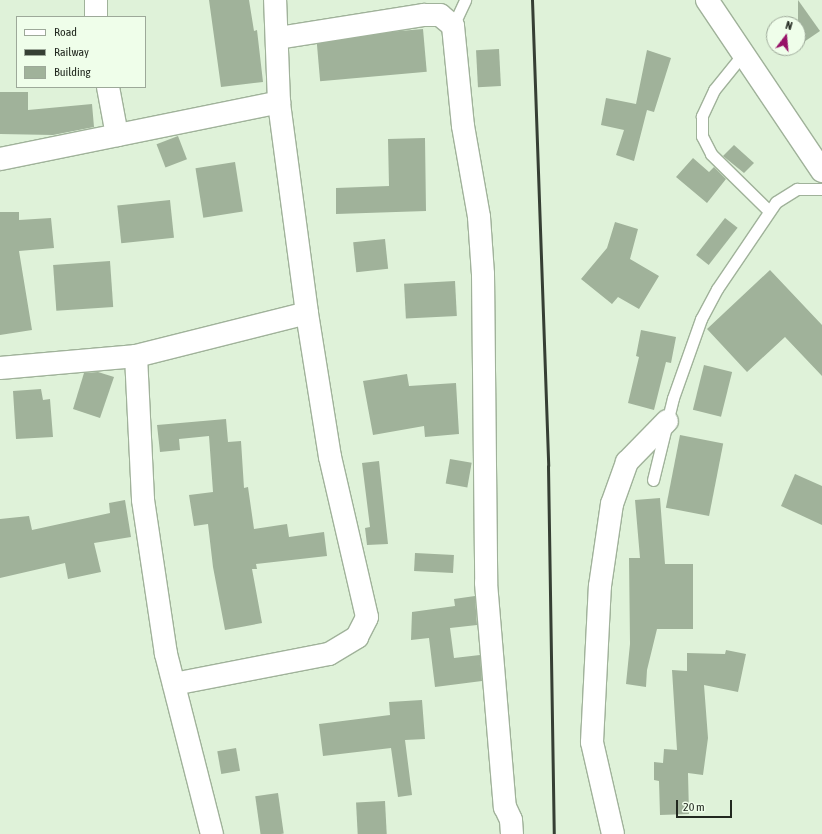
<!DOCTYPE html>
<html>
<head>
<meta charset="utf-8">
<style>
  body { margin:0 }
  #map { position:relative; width:822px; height:834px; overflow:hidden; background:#dff2d9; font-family:"Asap Condensed",sans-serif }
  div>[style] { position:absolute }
  .building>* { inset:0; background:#a0b29a; transform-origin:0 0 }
  .roads { filter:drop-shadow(1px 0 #a0b29a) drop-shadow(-1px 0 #a0b29a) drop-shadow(0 1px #a0b29a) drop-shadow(0 -1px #a0b29a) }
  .service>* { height:11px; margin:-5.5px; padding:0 5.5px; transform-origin:5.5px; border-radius:5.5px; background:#fff }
  .minor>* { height:22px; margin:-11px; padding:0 11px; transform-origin:11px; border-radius:11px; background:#fff }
  .rail>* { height:3px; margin:-1.5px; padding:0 1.5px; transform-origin:1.5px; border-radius:1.5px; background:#363f34 }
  span { translate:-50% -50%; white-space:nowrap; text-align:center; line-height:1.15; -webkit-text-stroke:3px #effeea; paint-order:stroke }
  .legend { position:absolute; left:16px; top:16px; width:130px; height:72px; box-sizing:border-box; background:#effeea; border:1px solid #9da999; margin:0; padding:5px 7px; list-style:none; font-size:12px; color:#222920 }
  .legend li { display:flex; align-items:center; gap:8px; height:20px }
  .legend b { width:20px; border:1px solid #9da999 }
  .north { position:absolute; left:766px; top:16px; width:40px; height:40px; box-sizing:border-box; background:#effeea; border:1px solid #9da999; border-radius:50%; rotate:16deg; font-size:11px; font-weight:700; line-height:16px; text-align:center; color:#222920 }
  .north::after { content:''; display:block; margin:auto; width:14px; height:18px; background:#971167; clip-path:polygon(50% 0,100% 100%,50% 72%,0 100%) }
  .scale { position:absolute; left:676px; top:800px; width:56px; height:18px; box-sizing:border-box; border:2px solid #222920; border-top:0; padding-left:5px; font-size:12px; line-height:14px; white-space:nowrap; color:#222920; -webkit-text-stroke:3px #effeea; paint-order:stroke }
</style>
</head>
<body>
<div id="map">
  <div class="building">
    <div style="clip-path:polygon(209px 0,249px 0,254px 31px,257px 30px,263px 82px,221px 87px)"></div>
    <div style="clip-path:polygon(798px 0,820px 31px,798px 46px)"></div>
    <div style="left:423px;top:29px;width:43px;height:107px;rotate:85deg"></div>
    <div style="left:499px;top:49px;width:37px;height:23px;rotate:87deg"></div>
    <div style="clip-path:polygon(647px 50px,671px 58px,654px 112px,647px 110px,634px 161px,616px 155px,624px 130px,601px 125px,606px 98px,636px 104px)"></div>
    <div style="clip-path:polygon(0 92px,28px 92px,28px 110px,92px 104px,94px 127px,53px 135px,0 134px)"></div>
    <div style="left:178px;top:136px;width:25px;height:23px;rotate:69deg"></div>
    <div style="clip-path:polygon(425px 138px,426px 211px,336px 214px,336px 188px,389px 186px,388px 139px)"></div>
    <div style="clip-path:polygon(734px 145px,754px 163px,744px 173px,723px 156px)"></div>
    <div style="clip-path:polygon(693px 158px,709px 172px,714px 167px,726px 179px,707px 203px,676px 177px)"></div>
    <div style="left:235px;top:162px;width:50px;height:40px;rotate:81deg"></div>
    <div style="left:170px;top:200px;width:38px;height:53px;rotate:84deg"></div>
    <div style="clip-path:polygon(0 212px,19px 212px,19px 220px,51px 218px,54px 248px,19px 251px,32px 330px,0 335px)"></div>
    <div style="left:725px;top:218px;width:16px;height:47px;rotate:38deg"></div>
    <div style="clip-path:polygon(615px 222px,638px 229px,630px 259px,659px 276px,639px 309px,618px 297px,612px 304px,581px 279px,607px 248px)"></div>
    <div style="left:385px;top:239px;width:30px;height:32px;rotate:84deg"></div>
    <div style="left:110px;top:261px;width:46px;height:57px;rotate:86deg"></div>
    <div style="clip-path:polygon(770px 270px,822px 325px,822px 376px,785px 337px,747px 372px,707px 329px)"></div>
    <div style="left:455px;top:281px;width:35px;height:51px;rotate:87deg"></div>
    <div style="clip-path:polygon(641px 330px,676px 337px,671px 363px,666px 362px,654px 410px,628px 403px,639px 357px,636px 356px)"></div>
    <div style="left:704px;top:365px;width:29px;height:46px;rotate:14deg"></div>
    <div style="clip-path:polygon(98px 372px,114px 377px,100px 418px,73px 409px,84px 373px)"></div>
    <div style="clip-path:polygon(407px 374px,409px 386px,456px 383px,459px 434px,425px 437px,424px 426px,373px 435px,363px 381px)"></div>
    <div style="clip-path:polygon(41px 389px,43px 400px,50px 399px,53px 437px,16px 439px,13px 391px)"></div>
    <div style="clip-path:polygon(226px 419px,228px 442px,241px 441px,244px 488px,248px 487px,254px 529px,287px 524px,289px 537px,324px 532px,327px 556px,256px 564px,257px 569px,252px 569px,262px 623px,225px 630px,213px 567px,208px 524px,194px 526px,189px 495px,213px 492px,209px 436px,179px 439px,180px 450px,160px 452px,157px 425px)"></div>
    <div style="left:680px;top:435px;width:44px;height:74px;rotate:11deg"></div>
    <div style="left:450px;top:459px;width:22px;height:25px;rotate:10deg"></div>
    <div style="clip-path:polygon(379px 461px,388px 544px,367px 545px,365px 528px,370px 527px,362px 463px)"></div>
    <div style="clip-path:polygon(795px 474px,822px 486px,822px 525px,781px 506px)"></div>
    <div style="clip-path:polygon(660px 498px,665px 564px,693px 564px,693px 629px,657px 629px,647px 670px,646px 687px,626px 684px,630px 644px,629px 558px,640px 558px,635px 500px)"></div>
    <div style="clip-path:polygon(125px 500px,131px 537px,94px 543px,101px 572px,68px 579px,65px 563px,0 578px,0 519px,29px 516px,32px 530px,110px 513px,109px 503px)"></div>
    <div style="left:415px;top:553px;width:39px;height:18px;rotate:3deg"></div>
    <div style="clip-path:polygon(475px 596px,477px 625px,450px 628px,454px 658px,480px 655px,482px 681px,435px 687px,429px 638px,411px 640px,412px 612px,455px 606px,454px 599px)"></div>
    <div style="clip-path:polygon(726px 650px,746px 654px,738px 692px,704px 685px,708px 738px,703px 775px,688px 773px,689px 814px,660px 815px,659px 781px,654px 780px,654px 762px,663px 763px,664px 749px,677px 750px,672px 670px,687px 671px,687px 653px,725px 654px)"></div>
    <div style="clip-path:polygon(422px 700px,425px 739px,405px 740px,412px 795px,398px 797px,391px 748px,323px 756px,319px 724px,390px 715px,389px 702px)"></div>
    <div style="left:236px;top:748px;width:23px;height:19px;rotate:80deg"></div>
    <div style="left:278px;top:793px;width:41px;height:23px;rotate:82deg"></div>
    <div style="left:385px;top:801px;width:33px;height:29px;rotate:87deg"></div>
  </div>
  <div class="roads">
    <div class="service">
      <div style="left:453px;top:26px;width:29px;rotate:-65deg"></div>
      <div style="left:743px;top:54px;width:46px;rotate:128.9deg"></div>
      <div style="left:714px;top:90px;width:29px;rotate:115deg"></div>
      <div style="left:702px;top:116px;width:20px;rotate:90deg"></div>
      <div style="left:702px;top:136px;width:20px;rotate:63deg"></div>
      <div style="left:711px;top:154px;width:81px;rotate:44.5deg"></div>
      <div style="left:653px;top:480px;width:84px;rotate:-76.3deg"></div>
      <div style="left:673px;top:398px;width:84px;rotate:-70.5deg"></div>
      <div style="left:701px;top:319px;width:34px;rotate:-62deg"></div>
      <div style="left:717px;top:289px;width:105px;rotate:-55.9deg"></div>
      <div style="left:776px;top:202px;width:25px;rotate:-32deg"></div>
      <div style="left:797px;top:189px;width:25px"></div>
    </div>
    <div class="minor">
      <div style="left:707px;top:0;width:206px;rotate:56.1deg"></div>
      <div style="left:96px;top:17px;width:17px;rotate:-90deg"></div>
      <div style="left:278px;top:38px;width:148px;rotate:-9deg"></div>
      <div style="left:424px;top:15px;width:16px"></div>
      <div style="left:440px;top:15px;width:17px;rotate:40deg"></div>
      <div style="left:453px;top:26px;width:100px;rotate:84.3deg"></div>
      <div style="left:463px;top:126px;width:92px;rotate:80deg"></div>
      <div style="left:479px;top:217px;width:57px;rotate:86deg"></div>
      <div style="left:483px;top:274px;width:309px;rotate:89.4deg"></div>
      <div style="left:486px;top:583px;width:225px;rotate:85.2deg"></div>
      <div style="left:505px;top:807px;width:14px;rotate:65deg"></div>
      <div style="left:511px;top:820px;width:14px;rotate:86deg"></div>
      <div style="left:108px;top:87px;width:49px;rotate:79.4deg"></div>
      <div style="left:0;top:159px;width:285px;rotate:-11.5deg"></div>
      <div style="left:136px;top:356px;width:144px;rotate:87.2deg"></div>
      <div style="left:143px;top:500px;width:156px;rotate:81.5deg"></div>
      <div style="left:166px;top:654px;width:186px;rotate:75.7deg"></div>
      <div style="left:0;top:368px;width:137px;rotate:-5deg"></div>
      <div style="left:136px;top:356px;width:176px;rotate:-14.1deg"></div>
      <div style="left:174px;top:684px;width:158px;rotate:-11deg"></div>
      <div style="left:329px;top:654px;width:33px;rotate:-31deg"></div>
      <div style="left:357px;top:637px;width:22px;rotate:-63deg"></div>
      <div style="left:367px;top:617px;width:164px;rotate:-103deg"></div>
      <div style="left:330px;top:457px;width:146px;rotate:-99.1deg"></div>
      <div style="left:307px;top:313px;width:213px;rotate:-97.6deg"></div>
      <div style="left:279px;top:102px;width:102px;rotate:-92.2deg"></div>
      <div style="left:613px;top:834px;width:94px;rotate:-102.9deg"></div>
      <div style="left:592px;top:742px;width:156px;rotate:-87.1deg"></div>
      <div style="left:600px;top:586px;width:83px;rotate:-81.7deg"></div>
      <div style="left:612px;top:504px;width:45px;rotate:-70.3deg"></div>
      <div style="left:627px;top:462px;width:57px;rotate:-45.7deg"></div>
    </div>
  </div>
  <div class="rail">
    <div style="left:532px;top:0;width:466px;rotate:88deg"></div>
    <div style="left:548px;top:466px;width:368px;rotate:89.1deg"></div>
  </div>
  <ul class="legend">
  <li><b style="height:5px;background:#fff"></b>Road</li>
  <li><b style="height:5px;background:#363f34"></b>Railway</li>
  <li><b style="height:11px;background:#a0b29a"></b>Building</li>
  </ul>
  <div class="north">N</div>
  <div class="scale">20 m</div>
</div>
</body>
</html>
